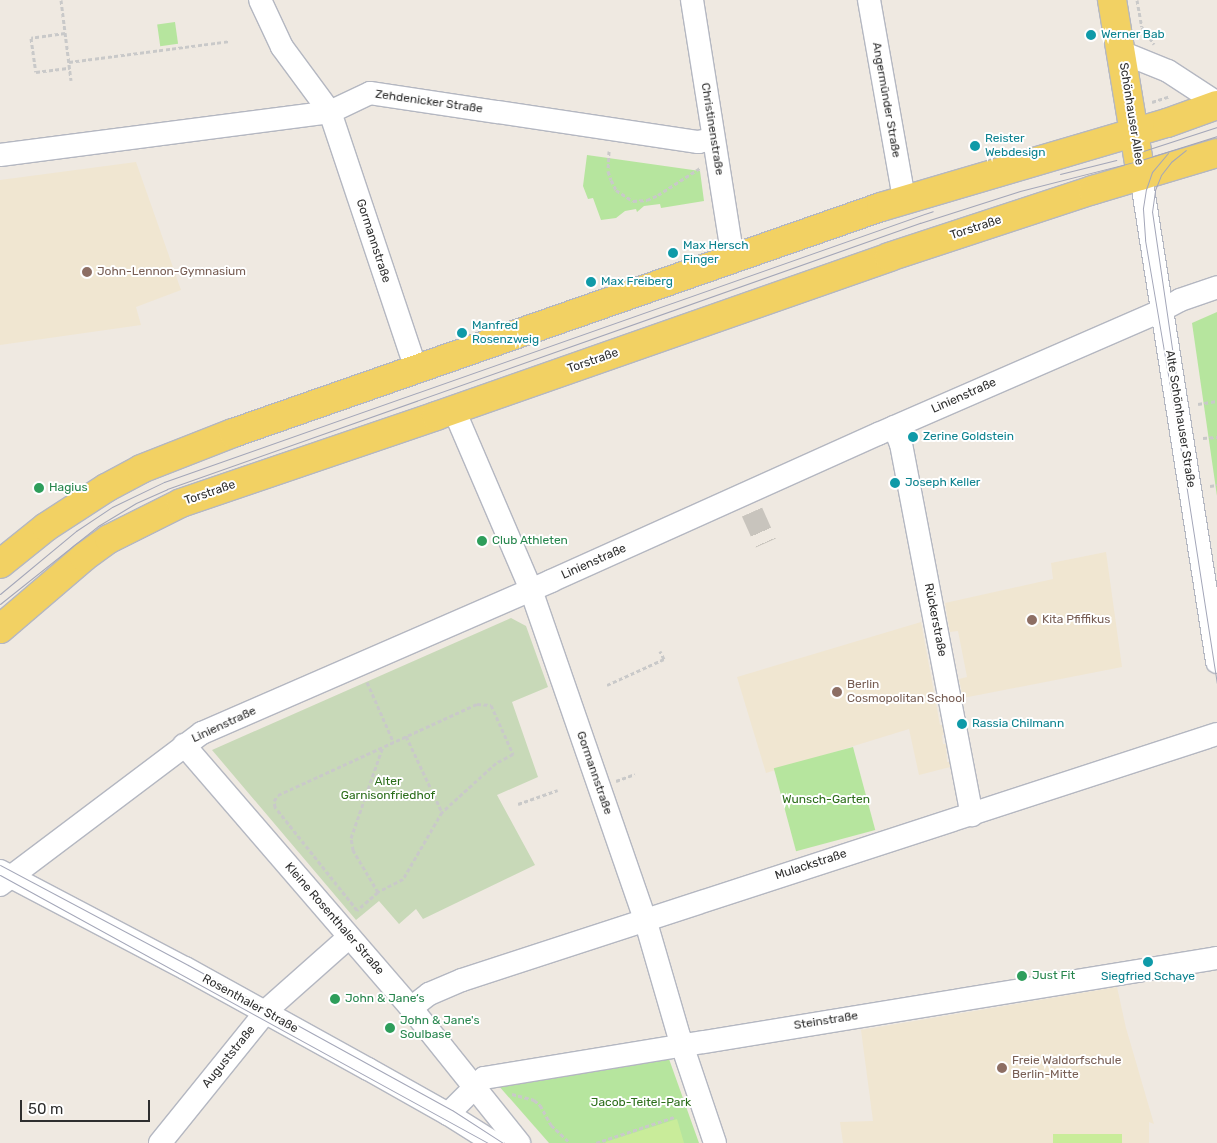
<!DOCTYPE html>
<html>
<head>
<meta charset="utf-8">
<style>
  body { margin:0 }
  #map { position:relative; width:1217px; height:1143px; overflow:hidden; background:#efe9e1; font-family:Rubik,sans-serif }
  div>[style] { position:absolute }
  .education>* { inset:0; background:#f0e6d1 }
  .green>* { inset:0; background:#b6e59e; transform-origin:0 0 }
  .cemetery>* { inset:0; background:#c8d9b8 }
  .pitch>* { inset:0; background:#c9ec9a; transform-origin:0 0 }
  .minor-tunnel>* { height:22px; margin-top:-11px; transform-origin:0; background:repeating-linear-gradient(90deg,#c8c4bd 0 22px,transparent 0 33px) }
  .path>* { height:3px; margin-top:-1.5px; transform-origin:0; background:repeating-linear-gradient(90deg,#c9c9c9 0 4px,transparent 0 6.5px) }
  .roads { filter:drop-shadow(1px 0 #b4b7c1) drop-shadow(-1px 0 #b4b7c1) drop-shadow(0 1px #b4b7c1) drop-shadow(0 -1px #b4b7c1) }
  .minor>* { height:22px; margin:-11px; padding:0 11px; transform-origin:11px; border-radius:11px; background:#fff }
  .major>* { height:28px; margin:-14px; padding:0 14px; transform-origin:14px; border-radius:14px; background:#f2d163 }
  .tram>* { height:1px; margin:-0.5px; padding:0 0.5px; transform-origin:0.5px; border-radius:0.5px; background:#a3a6b8 }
  .dots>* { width:14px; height:14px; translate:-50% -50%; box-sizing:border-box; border:2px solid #fff; border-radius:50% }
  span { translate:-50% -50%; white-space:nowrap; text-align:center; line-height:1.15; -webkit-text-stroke:4px #fff; paint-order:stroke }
  .culture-label { font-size:12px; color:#0d838f }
  .left { translate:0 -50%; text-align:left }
  .street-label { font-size:12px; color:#2e2e2e }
  .education-label { font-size:12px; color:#785e54 }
  .leisure-label { font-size:12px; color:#27864d }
  .park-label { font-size:12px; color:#2c6e1b }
  .scale { position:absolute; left:20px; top:1100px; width:130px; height:22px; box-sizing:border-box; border:2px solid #2e2e2e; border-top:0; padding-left:6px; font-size:15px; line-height:18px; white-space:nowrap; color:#2e2e2e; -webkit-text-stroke:4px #fff; paint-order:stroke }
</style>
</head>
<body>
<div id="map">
  <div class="education">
    <div style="clip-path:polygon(136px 162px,181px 290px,136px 307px,141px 325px,0 345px,0 180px)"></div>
    <div style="clip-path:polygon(1106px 552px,1122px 667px,963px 698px,959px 679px,967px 677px,958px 631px,950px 632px,945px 603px,1053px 579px,1051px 563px)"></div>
    <div style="clip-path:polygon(921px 622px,940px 725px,942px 725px,944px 735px,942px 735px,943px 744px,946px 744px,947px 762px,950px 762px,950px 767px,919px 775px,909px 729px,766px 773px,737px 677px)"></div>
    <div style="clip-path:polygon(1117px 987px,1126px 1028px,1154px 1124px,1149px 1122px,1149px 1143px,843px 1143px,840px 1122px,873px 1121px,861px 1030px)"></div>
  </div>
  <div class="green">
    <div style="left:175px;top:22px;width:22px;height:18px;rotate:82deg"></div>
    <div style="clip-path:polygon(587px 155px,700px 171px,704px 201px,661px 208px,660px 204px,644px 206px,637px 212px,636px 209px,625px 211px,616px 218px,601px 220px,593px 198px,588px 199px,583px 186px)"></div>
    <div style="clip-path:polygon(1217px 312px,1217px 496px,1192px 323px)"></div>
    <div style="left:853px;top:747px;width:86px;height:82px;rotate:75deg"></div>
    <div style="clip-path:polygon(669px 1059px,699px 1143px,549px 1143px,498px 1085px)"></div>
  </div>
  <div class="cemetery">
    <div style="clip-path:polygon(511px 618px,526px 626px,548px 687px,512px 702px,538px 777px,497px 795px,535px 865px,423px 919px,416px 909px,399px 924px,379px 901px,356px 920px,212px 750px)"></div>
  </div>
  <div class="pitch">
    <div style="clip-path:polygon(677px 1119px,684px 1143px,606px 1143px,605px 1142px)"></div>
    <div style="left:1122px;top:1134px;width:9px;height:69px;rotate:90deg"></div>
  </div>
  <div class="minor-tunnel">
    <div style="left:752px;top:512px;width:34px;rotate:66deg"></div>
  </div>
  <div class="path">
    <div style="left:61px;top:0;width:81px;rotate:82.9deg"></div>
    <div style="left:1137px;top:0;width:27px;rotate:80deg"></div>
    <div style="left:1142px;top:27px;width:21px;rotate:55deg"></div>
    <div style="left:65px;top:33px;width:34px;rotate:172deg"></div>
    <div style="left:31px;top:38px;width:34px;rotate:82deg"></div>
    <div style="left:36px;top:72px;width:34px;rotate:-7deg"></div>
    <div style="left:69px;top:62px;width:162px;rotate:-7.4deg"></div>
    <div style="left:1152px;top:102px;width:19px;rotate:-18deg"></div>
    <div style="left:609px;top:151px;width:20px;rotate:93deg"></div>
    <div style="left:608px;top:171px;width:9px;rotate:72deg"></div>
    <div style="left:611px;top:180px;width:11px;rotate:63deg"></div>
    <div style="left:616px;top:190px;width:20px;rotate:33deg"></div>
    <div style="left:633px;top:201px;width:14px;rotate:-4deg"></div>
    <div style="left:647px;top:200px;width:12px;rotate:-24deg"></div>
    <div style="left:658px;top:195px;width:50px;rotate:-32.7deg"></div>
    <div style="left:1198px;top:404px;width:19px;rotate:-9deg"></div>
    <div style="left:1203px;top:438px;width:14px;rotate:-4deg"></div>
    <div style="left:1210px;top:486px;width:7px;rotate:-8deg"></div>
    <div style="left:367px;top:682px;width:64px;rotate:66.2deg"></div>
    <div style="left:607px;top:685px;width:63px;rotate:-24.5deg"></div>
    <div style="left:664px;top:659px;width:9px;rotate:-117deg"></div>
    <div style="left:477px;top:704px;width:14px;rotate:4deg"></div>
    <div style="left:491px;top:705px;width:54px;rotate:65.8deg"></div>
    <div style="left:513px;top:754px;width:19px;rotate:152deg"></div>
    <div style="left:496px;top:763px;width:73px;rotate:137.8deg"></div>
    <div style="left:442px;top:812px;width:78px;rotate:120.2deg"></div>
    <div style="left:403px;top:879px;width:28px;rotate:153deg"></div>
    <div style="left:378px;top:892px;width:28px;rotate:139deg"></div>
    <div style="left:357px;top:910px;width:132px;rotate:-128.5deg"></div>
    <div style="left:275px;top:807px;width:6px;rotate:-99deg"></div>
    <div style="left:274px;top:801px;width:7px;rotate:-56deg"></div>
    <div style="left:278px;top:795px;width:219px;rotate:-24.6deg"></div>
    <div style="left:406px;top:736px;width:84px;rotate:64.7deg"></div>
    <div style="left:616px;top:781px;width:20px;rotate:-20deg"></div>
    <div style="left:518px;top:804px;width:42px;rotate:-19.3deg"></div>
    <div style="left:378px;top:892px;width:49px;rotate:-120.8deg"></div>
    <div style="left:353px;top:850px;width:12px;rotate:-99deg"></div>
    <div style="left:351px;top:838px;width:97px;rotate:-70.8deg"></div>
    <div style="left:512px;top:1094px;width:23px;rotate:15deg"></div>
    <div style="left:534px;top:1100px;width:8px;rotate:40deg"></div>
    <div style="left:540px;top:1105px;width:23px;rotate:61deg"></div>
    <div style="left:551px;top:1125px;width:26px;rotate:43deg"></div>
    <div style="left:596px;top:1143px;width:82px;rotate:-18.4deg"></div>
  </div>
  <div class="roads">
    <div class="minor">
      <div style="left:260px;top:0;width:52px;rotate:64.9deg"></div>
      <div style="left:282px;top:47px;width:81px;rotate:53.6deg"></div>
      <div style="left:330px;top:112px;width:271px;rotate:71.5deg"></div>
      <div style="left:692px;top:0;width:261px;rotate:81deg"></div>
      <div style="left:869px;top:0;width:202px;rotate:80deg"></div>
      <div style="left:1121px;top:52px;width:51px;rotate:22deg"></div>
      <div style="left:1168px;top:71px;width:59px;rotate:33.1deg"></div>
      <div style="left:0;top:155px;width:333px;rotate:-7.4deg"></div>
      <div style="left:330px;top:112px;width:44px;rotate:-25.4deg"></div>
      <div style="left:370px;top:93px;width:332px;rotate:8.5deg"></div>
      <div style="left:698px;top:142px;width:15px;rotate:-11deg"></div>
      <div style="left:1141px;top:176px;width:492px;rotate:81.1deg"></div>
      <div style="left:454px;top:410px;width:196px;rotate:66.8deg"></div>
      <div style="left:531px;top:590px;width:348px;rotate:70.9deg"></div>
      <div style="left:645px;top:919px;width:122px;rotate:73.8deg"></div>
      <div style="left:679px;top:1036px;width:113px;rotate:71.4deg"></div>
      <div style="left:894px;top:427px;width:18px;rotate:68deg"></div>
      <div style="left:901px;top:444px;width:378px;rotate:79.2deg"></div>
      <div style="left:184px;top:745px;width:347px;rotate:49.2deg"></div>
      <div style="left:411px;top:1008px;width:173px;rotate:51.3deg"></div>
      <div style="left:0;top:871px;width:209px;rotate:27.7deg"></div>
      <div style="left:185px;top:968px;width:209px;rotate:28.9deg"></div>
      <div style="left:368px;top:1069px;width:92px;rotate:29.4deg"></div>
      <div style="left:448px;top:1114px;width:54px;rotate:32.2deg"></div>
      <div style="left:0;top:885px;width:253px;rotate:-37deg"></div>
      <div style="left:202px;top:733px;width:381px;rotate:-23.5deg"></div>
      <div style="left:551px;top:581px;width:359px;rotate:-24.2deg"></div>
      <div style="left:878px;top:434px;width:303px;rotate:-23.5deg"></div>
      <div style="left:1156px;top:313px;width:27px;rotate:-28deg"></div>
      <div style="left:1180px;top:300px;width:39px;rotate:-19deg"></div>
      <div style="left:411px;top:1008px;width:23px;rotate:-38deg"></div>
      <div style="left:429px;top:994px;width:36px;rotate:-23deg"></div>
      <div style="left:462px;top:980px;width:794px;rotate:-18.05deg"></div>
      <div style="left:448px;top:1114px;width:51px;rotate:-45deg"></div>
      <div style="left:484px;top:1078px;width:743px;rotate:-9.3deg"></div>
      <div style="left:160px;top:1143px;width:172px;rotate:-51.1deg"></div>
      <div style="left:268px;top:1009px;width:108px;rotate:-41.6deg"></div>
    </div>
    <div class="major">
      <div style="left:1112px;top:0;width:178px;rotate:80.6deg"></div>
      <div style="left:0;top:564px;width:59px;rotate:-38.8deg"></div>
      <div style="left:46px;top:527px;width:72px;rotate:-33deg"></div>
      <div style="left:106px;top:488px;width:40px;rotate:-28deg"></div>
      <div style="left:141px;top:469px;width:99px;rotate:-21.4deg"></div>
      <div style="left:233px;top:433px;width:686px;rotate:-19.23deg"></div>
      <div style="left:881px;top:207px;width:298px;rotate:-16.4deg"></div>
      <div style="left:1167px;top:123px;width:53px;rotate:-19.8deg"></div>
      <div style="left:0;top:629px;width:111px;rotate:-40.6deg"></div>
      <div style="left:84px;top:557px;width:31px;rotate:-36deg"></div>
      <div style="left:109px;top:539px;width:80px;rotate:-26.6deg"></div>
      <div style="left:181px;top:503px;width:269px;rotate:-18.8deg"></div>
      <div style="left:436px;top:416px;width:480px;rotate:-19.3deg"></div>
      <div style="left:889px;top:257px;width:215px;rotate:-18.2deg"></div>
      <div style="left:1093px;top:190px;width:129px;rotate:-16.6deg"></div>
    </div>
  </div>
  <div class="tram">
    <div style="left:1137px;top:153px;width:84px;rotate:-18deg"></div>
    <div style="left:1168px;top:153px;width:25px;rotate:130deg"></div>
    <div style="left:1152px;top:172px;width:18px;rotate:109deg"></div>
    <div style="left:1146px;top:189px;width:20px;rotate:99deg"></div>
    <div style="left:1143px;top:209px;width:31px;rotate:86deg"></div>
    <div style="left:1145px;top:240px;width:208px;rotate:80.3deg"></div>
    <div style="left:1180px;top:445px;width:241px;rotate:81.2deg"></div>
    <div style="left:1060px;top:174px;width:58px;rotate:-14deg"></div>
    <div style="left:1181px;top:410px;width:200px;rotate:-98.3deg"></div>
    <div style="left:1152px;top:212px;width:22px;rotate:-82deg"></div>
    <div style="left:1155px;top:190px;width:16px;rotate:-68deg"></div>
    <div style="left:1161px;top:175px;width:16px;rotate:-52deg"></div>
    <div style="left:1171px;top:162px;width:19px;rotate:-39deg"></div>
    <div style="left:0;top:594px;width:99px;rotate:-39.7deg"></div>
    <div style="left:76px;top:531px;width:43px;rotate:-33.7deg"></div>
    <div style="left:112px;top:507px;width:58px;rotate:-25.7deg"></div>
    <div style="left:164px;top:482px;width:815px;rotate:-19.41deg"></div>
    <div style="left:0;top:604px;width:125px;rotate:-38.5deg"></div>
    <div style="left:98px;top:526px;width:44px;rotate:-31.2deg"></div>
    <div style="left:136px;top:503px;width:34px;rotate:-24deg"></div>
    <div style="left:167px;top:489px;width:799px;rotate:-19.46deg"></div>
    <div style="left:920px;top:223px;width:105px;rotate:-17.7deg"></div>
    <div style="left:1020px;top:191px;width:122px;rotate:-14.3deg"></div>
    <div style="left:1138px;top:161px;width:83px;rotate:-17.6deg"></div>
    <div style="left:0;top:865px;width:213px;rotate:28deg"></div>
    <div style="left:188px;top:965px;width:301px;rotate:28.8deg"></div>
    <div style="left:452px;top:1110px;width:61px;rotate:32.9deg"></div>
    <div style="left:0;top:875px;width:557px;rotate:28.77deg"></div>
  </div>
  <div class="dots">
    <div style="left:1091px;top:35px;background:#0f9aa8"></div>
    <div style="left:975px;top:146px;background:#0f9aa8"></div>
    <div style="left:673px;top:253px;background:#0f9aa8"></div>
    <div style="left:87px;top:272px;background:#8d6e63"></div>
    <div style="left:591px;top:282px;background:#0f9aa8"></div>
    <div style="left:462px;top:333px;background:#0f9aa8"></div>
    <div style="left:913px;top:437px;background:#0f9aa8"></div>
    <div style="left:895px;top:483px;background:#0f9aa8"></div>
    <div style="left:39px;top:488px;background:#2e9e5b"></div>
    <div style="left:482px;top:541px;background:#2e9e5b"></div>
    <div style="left:1032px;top:620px;background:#8d6e63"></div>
    <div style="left:837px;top:692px;background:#8d6e63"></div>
    <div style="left:962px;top:724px;background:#0f9aa8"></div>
    <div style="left:1148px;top:962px;background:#0f9aa8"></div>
    <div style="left:1022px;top:976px;background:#2e9e5b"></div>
    <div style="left:335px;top:999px;background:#2e9e5b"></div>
    <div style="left:390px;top:1028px;background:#2e9e5b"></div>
    <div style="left:1002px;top:1068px;background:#8d6e63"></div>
  </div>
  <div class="culture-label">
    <span class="left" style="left:1101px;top:35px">Werner Bab</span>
    <span class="left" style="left:985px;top:146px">Reister<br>Webdesign</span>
    <span class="left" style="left:683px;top:253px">Max Hersch<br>Finger</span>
    <span class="left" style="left:601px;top:282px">Max Freiberg</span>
    <span class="left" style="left:472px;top:333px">Manfred<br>Rosenzweig</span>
    <span class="left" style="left:923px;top:437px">Zerine Goldstein</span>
    <span class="left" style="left:905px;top:483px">Joseph Keller</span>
    <span class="left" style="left:972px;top:724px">Rassia Chilmann</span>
    <span style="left:1148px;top:977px">Siegfried Schaye</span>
  </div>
  <div class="street-label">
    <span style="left:886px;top:100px;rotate:80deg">Angermünder Straße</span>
    <span style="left:429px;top:102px;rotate:8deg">Zehdenicker Straße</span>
    <span style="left:1131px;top:114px;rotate:81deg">Schönhauser Allee</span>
    <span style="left:712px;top:129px;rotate:81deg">Christinenstraße</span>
    <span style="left:976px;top:228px;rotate:-18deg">Torstraße</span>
    <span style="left:373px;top:241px;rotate:72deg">Gormannstraße</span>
    <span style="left:593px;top:361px;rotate:-19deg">Torstraße</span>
    <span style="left:964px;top:396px;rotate:-24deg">Linienstraße</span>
    <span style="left:1180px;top:419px;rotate:81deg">Alte Schönhauser Straße</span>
    <span style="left:210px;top:493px;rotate:-19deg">Torstraße</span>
    <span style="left:594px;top:562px;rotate:-24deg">Linienstraße</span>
    <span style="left:935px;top:620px;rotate:79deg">Rückerstraße</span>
    <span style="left:224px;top:725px;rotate:-25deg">Linienstraße</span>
    <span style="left:594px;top:773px;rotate:71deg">Gormannstraße</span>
    <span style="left:811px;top:865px;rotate:-18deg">Mulackstraße</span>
    <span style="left:334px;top:919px;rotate:49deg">Kleine Rosenthaler Straße</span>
    <span style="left:250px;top:1004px;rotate:29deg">Rosenthaler Straße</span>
    <span style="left:826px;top:1021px;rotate:-9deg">Steinstraße</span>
    <span style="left:229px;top:1057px;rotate:-51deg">Auguststraße</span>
  </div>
  <div class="education-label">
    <span class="left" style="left:97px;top:272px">John-Lennon-Gymnasium</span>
    <span class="left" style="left:1042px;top:620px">Kita Pfiffikus</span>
    <span class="left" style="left:847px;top:692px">Berlin<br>Cosmopolitan School</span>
    <span class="left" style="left:1012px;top:1068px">Freie Waldorfschule<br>Berlin-Mitte</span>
  </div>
  <div class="leisure-label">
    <span class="left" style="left:49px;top:488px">Hagius</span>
    <span class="left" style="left:492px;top:541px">Club Athleten</span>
    <span class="left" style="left:1032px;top:976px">Just Fit</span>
    <span class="left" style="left:345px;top:999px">John &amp; Jane‘s</span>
    <span class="left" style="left:400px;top:1028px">John &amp; Jane's<br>Soulbase</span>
  </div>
  <div class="park-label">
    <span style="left:388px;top:789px">Alter<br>Garnisonfriedhof</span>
    <span style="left:826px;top:800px">Wunsch-Garten</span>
    <span style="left:641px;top:1103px">Jacob-Teitel-Park</span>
  </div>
  <div class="scale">50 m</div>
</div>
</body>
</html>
